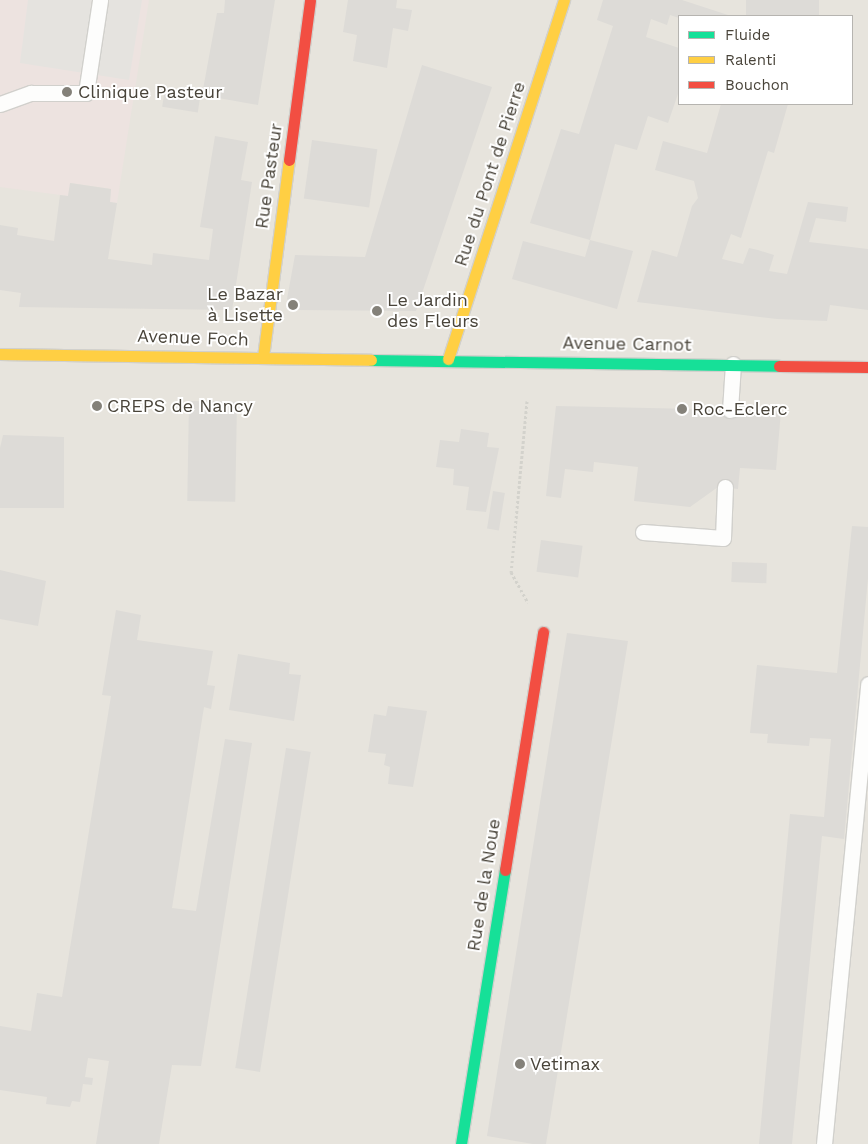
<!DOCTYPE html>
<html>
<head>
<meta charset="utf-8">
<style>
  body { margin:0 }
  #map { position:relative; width:868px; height:1144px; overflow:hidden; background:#f3f2ee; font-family:"Work Sans",sans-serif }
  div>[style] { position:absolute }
  .residential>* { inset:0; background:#e7e4dd }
  .medical>* { inset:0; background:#ede3e0 }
  .parking>* { inset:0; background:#e5e3df }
  .building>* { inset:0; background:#dddbd7; transform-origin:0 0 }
  .path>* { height:3px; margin-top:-1.5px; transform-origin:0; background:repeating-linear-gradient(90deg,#d3d2cc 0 2.5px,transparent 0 5px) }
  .roads { filter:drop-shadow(1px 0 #d1d0cc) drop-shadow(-1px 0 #d1d0cc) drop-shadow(0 1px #d1d0cc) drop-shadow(0 -1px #d1d0cc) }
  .lane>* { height:15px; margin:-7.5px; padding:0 7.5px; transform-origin:7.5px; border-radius:7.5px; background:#fdfdfc }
  .fast>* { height:11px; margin:-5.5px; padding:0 5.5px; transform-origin:5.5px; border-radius:5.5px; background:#16e098 }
  .slow>* { height:11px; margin:-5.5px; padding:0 5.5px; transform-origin:5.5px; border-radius:5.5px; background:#ffcf43 }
  .jam>* { height:11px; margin:-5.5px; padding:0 5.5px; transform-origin:5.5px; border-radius:5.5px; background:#f24e42 }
  .dots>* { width:14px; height:14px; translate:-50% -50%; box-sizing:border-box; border:2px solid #fff; border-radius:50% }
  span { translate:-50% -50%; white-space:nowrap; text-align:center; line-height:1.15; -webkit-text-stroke:4px #fff; paint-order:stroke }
  .poi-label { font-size:18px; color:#49443a }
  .left { translate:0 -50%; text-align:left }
  .right { translate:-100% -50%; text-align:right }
  .street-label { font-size:18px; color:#49443a }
  .legend { position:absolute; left:678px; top:15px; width:175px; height:90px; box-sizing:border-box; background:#fff; border:1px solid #b6b4b0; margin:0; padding:6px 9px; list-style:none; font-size:15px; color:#49443a }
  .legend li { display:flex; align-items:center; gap:10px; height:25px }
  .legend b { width:25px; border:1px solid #b6b4b0 }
</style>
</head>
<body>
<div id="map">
  <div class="residential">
    <div style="clip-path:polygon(evenodd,0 0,868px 0,868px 1144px,0 1144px,0 0,679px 16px,852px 16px,852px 104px,679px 104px,679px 16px)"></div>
  </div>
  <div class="medical">
    <div style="clip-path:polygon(0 0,149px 0,117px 203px,110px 202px,111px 189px,71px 183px,68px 196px,0 187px)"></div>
  </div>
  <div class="parking">
    <div style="clip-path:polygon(28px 0,142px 0,129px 80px,20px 63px)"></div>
  </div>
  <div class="building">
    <div style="clip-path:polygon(225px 0,275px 0,258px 105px,202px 95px,217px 13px,224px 13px)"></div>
    <div style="clip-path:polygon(348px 0,397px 0,396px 8px,412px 10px,408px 31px,393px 28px,387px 68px,353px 61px,357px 35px,343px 32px)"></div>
    <div style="clip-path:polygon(603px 0,682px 0,731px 16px,679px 18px,670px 15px,667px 25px,651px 19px,646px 37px,679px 48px,679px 91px,668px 123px,648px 116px,637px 150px,615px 144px,590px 240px,530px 223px,561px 129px,579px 134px,613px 26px,597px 20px)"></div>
    <div style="left:746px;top:0;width:73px;height:17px"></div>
    <div style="clip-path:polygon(422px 65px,492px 87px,416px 311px,298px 310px,287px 299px,295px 255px,365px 257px)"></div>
    <div style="left:165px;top:89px;width:36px;height:18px;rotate:9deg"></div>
    <div style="clip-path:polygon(721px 104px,788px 104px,774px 153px,768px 151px,741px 238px,731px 234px,722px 259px,743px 264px,749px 248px,758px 250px,774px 255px,769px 271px,787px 274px,808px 202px,848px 207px,846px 222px,816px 218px,809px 242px,868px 249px,868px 310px,830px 305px,827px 321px,777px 319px,637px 302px,652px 250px,677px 257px,692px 206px,698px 198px,694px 181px,655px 170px,663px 141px,707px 153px)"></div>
    <div style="clip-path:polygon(215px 136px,248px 142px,241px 180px,252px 182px,232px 310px,19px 307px,21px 293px,0 290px,0 225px,18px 228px,17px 235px,54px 241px,60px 195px,68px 196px,70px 183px,111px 189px,110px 202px,117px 203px,108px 259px,152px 265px,153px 253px,209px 260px,213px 229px,200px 227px)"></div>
    <div style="left:312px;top:140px;width:66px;height:59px;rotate:8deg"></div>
    <div style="clip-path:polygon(590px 240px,633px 251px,617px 309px,512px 279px,523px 241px,585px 257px)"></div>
    <div style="left:189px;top:401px;width:48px;height:100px;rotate:1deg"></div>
    <div style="clip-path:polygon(556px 406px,781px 411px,776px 470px,740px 468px,738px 489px,718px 487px,690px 507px,634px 501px,638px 467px,594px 462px,593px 472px,565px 469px,561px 498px,546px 496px)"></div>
    <div style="clip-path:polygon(461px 429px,489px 433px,487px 447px,499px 448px,486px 512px,466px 510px,469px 487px,453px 485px,454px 469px,436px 467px,440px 440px,459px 442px)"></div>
    <div style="clip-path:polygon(3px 435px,64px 437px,64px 508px,0 508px,0 448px)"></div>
    <div style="left:493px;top:491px;width:12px;height:38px;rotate:9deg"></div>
    <div style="clip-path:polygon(852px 526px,868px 527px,868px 578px,844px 839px,822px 836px,792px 1144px,759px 1144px,790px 814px,824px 817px,831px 739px,810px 738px,809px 746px,767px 743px,768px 734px,750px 733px,757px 665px,837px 673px)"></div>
    <div style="left:541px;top:540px;width:42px;height:32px;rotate:8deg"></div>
    <div style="left:732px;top:562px;width:35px;height:20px;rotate:2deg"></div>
    <div style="clip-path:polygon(0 570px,46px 581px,38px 626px,0 619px)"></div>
    <div style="clip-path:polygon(116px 610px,141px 615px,137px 640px,213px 651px,207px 685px,215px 686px,211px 709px,204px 707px,172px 908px,196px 911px,225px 739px,252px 743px,201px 1066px,172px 1065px,159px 1144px,96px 1144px,109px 1061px,88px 1058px,85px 1077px,93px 1078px,92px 1085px,83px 1084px,80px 1102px,72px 1101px,70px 1107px,46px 1104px,47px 1097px,0 1090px,0 1026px,31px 1031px,37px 993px,62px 997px,111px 696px,102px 695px)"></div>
    <div style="clip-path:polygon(567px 633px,628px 641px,546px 1144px,533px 1144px,487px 1136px)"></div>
    <div style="clip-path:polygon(238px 654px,290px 663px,289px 674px,301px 675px,294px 721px,229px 710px)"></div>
    <div style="clip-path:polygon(388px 706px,427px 711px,413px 787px,388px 784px,390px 767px,384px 765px,386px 754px,368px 752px,374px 714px,386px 716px)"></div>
    <div style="left:286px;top:748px;width:25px;height:324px;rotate:9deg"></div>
  </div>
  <div class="path">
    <div style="left:527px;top:401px;width:172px;rotate:95.3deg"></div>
    <div style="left:511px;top:572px;width:35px;rotate:61deg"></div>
  </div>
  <div class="roads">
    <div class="lane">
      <div style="left:0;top:104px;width:33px;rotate:-20deg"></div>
      <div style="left:31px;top:93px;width:55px"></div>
      <div style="left:86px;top:93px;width:94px;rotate:-81.4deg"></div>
      <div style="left:730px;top:410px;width:46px;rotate:-86.3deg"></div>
      <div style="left:643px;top:532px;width:80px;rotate:4.3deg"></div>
      <div style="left:723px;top:538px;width:51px;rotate:-87.8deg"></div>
      <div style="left:824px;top:1144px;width:462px;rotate:-84.5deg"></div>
    </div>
    <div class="fast">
      <div style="left:371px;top:360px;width:408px;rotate:0.8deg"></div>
      <div style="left:461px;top:1144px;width:278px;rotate:-80.9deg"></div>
    </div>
    <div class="slow">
      <div style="left:0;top:354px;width:371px;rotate:0.9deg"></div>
      <div style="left:263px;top:357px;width:199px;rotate:-82.5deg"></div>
      <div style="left:448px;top:359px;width:377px;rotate:-72.1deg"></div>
    </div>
    <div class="jam">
      <div style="left:289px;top:160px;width:161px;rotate:-82.5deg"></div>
      <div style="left:779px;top:366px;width:89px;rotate:0.6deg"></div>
      <div style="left:505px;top:870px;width:241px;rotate:-80.9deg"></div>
    </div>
  </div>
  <div class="dots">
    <div style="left:67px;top:92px;background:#848179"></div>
    <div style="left:293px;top:305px;background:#848179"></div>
    <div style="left:377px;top:311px;background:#848179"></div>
    <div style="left:97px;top:406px;background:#848179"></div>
    <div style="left:682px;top:409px;background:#848179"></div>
    <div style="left:520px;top:1064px;background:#848179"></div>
  </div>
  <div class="poi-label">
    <span class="left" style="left:78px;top:92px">Clinique Pasteur</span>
    <span class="right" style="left:283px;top:305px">Le Bazar<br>à Lisette</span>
    <span class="left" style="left:387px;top:311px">Le Jardin<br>des Fleurs</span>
    <span class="left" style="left:107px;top:406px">CREPS de Nancy</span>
    <span class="left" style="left:692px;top:409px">Roc-Eclerc</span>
    <span class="left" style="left:530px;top:1064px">Vetimax</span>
  </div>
  <div class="street-label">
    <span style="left:490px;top:174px;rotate:-72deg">Rue du Pont de Pierre</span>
    <span style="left:269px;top:176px;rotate:-82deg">Rue Pasteur</span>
    <span style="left:193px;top:338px;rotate:2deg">Avenue Foch</span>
    <span style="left:627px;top:344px;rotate:1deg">Avenue Carnot</span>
    <span style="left:484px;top:885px;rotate:-81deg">Rue de la Noue</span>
  </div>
  <ul class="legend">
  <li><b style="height:6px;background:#16e098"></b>Fluide</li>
  <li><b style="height:6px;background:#ffcf43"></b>Ralenti</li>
  <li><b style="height:6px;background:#f24e42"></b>Bouchon</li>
  </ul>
</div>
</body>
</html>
